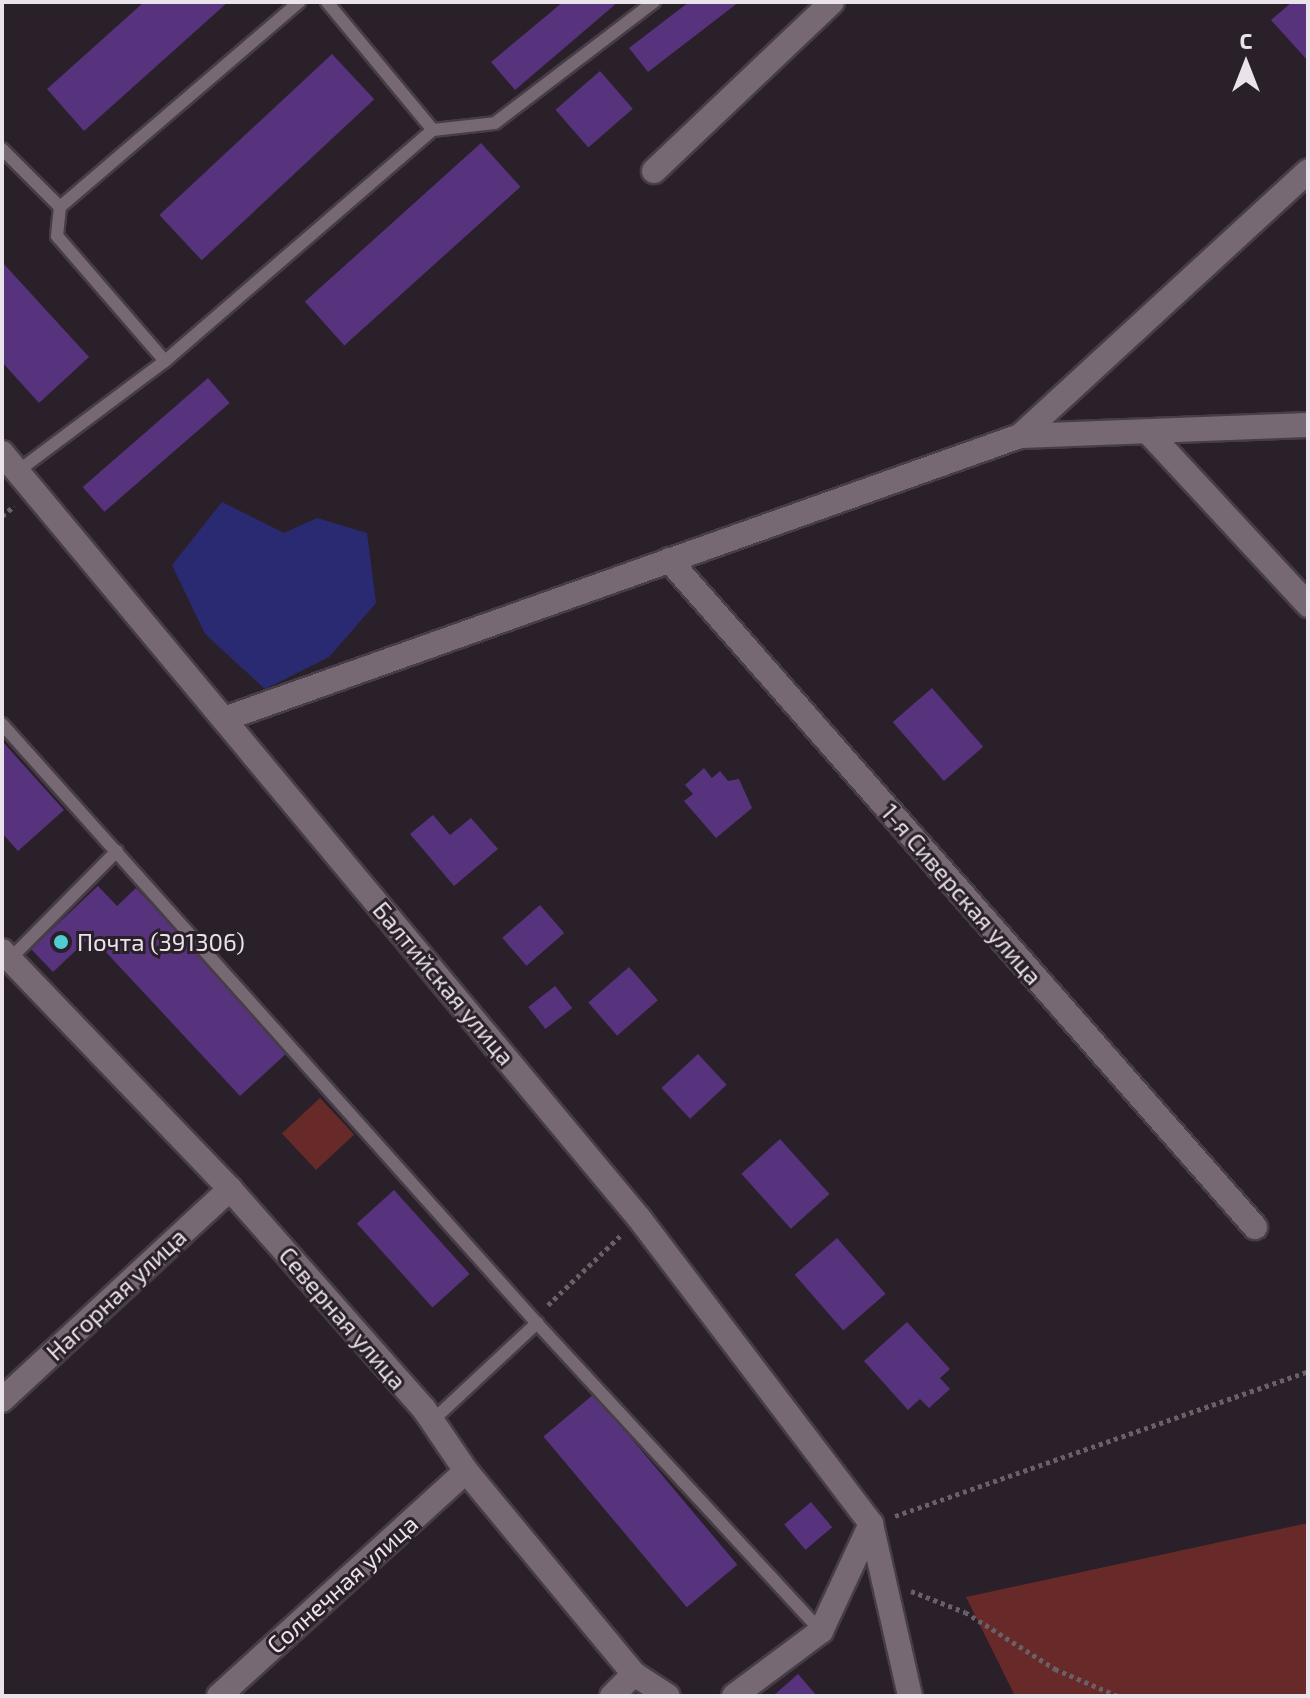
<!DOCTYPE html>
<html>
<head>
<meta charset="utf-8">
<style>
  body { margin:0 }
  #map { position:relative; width:1310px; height:1698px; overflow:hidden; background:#2a2029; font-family:"Exo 2",sans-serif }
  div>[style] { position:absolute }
  .green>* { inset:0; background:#682a29; transform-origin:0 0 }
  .water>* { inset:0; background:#2a2a73 }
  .building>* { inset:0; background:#56337c; transform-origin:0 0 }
  .path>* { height:5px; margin-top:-2.5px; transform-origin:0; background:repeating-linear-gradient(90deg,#696068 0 4px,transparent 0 8px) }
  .roads { filter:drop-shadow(2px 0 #473d46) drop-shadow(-2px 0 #473d46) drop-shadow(0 2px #473d46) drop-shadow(0 -2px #473d46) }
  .service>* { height:12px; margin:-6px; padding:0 6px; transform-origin:6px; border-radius:6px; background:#766974 }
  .minor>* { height:24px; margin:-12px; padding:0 12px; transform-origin:12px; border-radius:12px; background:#766974 }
  .dots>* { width:22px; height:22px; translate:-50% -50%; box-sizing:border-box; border:4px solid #2a2029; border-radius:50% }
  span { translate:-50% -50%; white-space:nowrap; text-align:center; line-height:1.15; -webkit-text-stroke:6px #2a2029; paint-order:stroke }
  .street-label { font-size:24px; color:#eae3e9 }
  .poi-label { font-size:24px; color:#eae3e9 }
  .left { translate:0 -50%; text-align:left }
  .frame { position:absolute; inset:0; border:4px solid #eae3e9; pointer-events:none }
  .north { position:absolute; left:1206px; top:24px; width:80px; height:80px; -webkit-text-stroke:6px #2a2029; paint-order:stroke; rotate:0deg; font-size:22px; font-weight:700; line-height:32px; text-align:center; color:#eae3e9 }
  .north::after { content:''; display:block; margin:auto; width:28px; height:36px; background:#eae3e9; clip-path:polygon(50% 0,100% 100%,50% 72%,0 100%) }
</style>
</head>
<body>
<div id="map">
  <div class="green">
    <div style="left:320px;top:1098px;width:50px;height:52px;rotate:47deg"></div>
    <div style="clip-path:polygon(1308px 1523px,1308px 1696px,1015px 1696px,966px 1597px)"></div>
  </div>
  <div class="water">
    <div style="clip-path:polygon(222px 502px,284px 533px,317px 518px,367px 533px,376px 603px,329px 657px,265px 689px,205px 634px,172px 565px)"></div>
  </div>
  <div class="building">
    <div style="clip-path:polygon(144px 2px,228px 2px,84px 131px,47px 89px)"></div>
    <div style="clip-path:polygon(563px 2px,618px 2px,515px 90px,491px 62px)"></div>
    <div style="clip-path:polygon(689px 2px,739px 2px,648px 72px,629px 48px)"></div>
    <div style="clip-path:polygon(1292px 2px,1308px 2px,1308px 61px,1271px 20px)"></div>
    <div style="left:332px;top:54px;width:62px;height:236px;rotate:47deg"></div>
    <div style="left:600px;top:71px;width:50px;height:59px;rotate:49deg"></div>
    <div style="left:481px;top:143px;width:59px;height:237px;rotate:48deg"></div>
    <div style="clip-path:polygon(2px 262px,89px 357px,39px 403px,2px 362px)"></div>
    <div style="left:208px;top:378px;width:33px;height:166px;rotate:49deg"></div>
    <div style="left:932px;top:688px;width:78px;height:52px;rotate:49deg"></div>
    <div style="clip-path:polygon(2px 741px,64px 810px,18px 851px,2px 833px)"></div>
    <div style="clip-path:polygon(704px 768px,712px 778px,720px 771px,728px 781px,739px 779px,752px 808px,716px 838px,684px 801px,693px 794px,685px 785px)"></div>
    <div style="clip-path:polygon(433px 815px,450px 835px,471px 818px,498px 849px,454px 886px,410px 834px)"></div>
    <div style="clip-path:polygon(98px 886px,117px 906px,136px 888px,288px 1052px,240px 1096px,91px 936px,53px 972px,31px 949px)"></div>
    <div style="left:540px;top:905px;width:37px;height:50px;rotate:49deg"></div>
    <div style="left:629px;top:967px;width:44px;height:54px;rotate:49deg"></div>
    <div style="left:555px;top:986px;width:28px;height:34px;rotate:52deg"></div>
    <div style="left:698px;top:1054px;width:42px;height:50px;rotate:47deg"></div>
    <div style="left:780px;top:1139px;width:74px;height:52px;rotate:48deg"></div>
    <div style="left:394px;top:1190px;width:113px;height:50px;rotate:48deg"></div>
    <div style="left:837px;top:1238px;width:74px;height:56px;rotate:49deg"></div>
    <div style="clip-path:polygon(907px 1322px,950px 1369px,940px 1378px,950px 1389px,929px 1408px,920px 1399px,908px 1410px,864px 1361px)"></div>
    <div style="left:594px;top:1394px;width:223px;height:66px;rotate:50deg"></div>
    <div style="left:811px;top:1502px;width:33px;height:35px;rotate:50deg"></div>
    <div style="clip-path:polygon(798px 1674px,817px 1696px,773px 1696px)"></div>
  </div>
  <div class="path">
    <div style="left:2px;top:516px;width:16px;rotate:-40deg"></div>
    <div style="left:548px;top:1305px;width:103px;rotate:-43.8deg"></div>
    <div style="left:895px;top:1516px;width:438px;rotate:-19.3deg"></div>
    <div style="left:911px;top:1591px;width:58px;rotate:21.3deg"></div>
    <div style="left:965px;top:1612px;width:107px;rotate:32.3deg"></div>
    <div style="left:1055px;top:1669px;width:69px;rotate:23.2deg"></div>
  </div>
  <div class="roads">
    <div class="service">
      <div style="left:327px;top:2px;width:166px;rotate:50.4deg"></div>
      <div style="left:433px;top:130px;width:62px;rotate:-6.4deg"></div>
      <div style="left:495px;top:123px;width:200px;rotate:-37.3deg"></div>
      <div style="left:2px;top:149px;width:82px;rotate:45deg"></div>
      <div style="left:60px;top:207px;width:315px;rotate:-40.6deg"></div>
      <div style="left:60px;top:207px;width:29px;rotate:96deg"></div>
      <div style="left:57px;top:236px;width:165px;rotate:49.2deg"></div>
      <div style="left:18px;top:471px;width:184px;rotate:-36.8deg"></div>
      <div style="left:165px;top:361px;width:354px;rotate:-40.8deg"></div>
      <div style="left:2px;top:724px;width:797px;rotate:48.25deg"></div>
      <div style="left:533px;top:1319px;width:425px;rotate:47.3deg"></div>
      <div style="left:10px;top:959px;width:152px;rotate:-45.3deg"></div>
      <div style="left:432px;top:1421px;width:144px;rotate:-43deg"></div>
    </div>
    <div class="minor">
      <div style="left:654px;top:171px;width:245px;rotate:-43.5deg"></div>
      <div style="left:1148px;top:432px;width:236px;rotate:47.2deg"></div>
      <div style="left:1020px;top:436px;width:391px;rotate:-42.6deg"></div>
      <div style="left:2px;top:453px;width:995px;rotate:50.22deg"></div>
      <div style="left:639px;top:1218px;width:384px;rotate:52.8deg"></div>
      <div style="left:871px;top:1524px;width:176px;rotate:77.2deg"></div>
      <div style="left:669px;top:560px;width:888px;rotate:48.7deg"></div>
      <div style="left:224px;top:719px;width:845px;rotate:-19.57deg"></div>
      <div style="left:1020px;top:436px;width:288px;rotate:-2.2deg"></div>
      <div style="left:2px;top:951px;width:330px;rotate:46.2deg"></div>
      <div style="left:230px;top:1189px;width:293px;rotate:48.6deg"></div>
      <div style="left:424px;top:1409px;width:75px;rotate:55.9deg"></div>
      <div style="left:466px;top:1471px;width:264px;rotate:50.4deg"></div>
      <div style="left:634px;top:1674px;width:40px;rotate:32.9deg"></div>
      <div style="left:2px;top:1400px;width:311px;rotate:-42.8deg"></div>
      <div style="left:219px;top:1696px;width:334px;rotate:-42.3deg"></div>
      <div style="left:612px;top:1696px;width:31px;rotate:-45deg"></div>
      <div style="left:734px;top:1696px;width:109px;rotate:-36.8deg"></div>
      <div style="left:821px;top:1631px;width:118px;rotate:-65deg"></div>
    </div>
  </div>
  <div class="dots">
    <div style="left:61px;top:942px;background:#51ccd1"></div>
  </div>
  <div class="street-label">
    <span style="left:962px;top:894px;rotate:49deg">1-я Сиверская улица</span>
    <span style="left:444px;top:983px;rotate:50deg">Балтийская улица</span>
    <span style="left:116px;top:1294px;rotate:-43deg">Нагорная улица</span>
    <span style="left:343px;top:1318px;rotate:49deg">Северная улица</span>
    <span style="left:342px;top:1584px;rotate:-42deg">Солнечная улица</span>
  </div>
  <div class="poi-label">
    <span class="left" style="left:77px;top:942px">Почта (391306)</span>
  </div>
  <div class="frame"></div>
  <div class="north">С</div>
</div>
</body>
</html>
